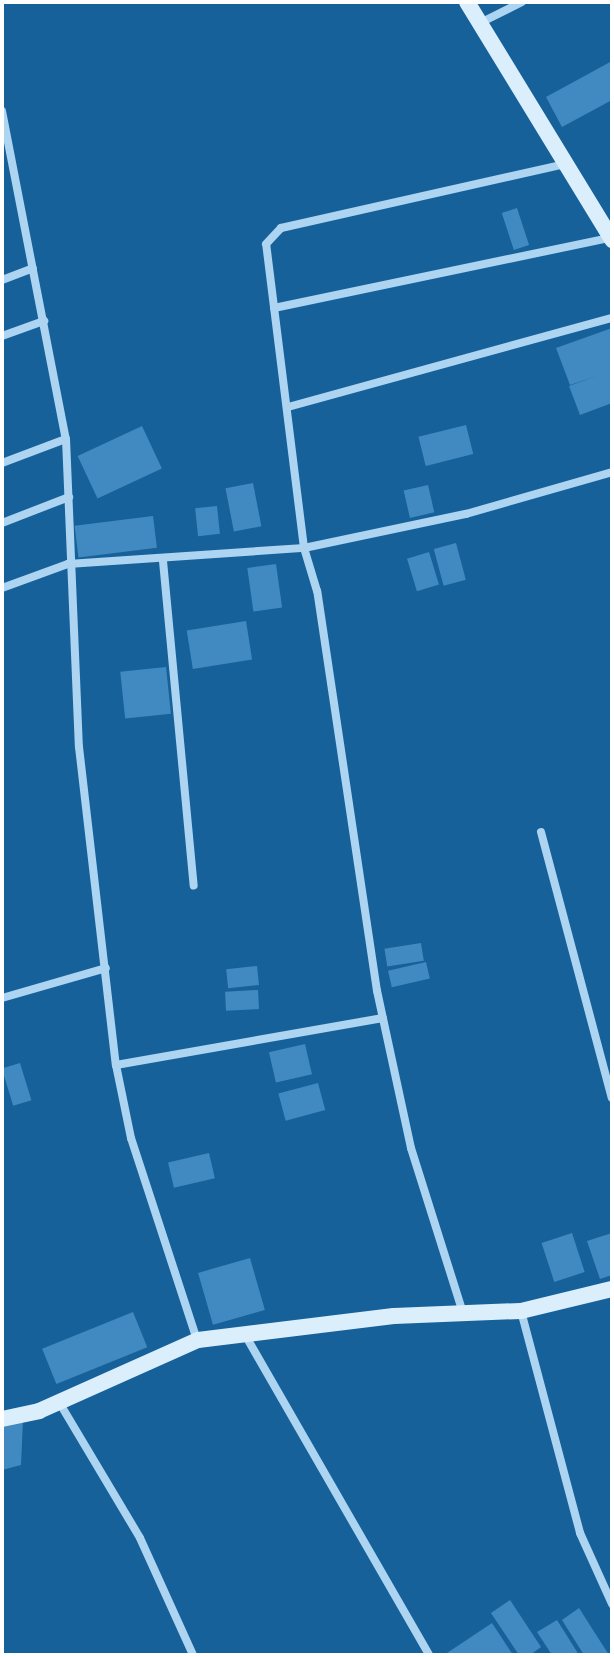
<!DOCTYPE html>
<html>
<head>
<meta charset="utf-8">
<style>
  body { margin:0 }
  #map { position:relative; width:614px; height:1657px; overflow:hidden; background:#17619a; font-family:"Fira Sans",sans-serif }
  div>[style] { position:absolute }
  .building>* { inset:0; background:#408ac1; transform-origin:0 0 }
  .street>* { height:8px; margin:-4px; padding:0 4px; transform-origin:4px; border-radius:4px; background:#add5f2 }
  .secondary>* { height:16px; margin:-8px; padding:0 8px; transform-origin:8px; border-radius:8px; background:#dbeefc }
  span { translate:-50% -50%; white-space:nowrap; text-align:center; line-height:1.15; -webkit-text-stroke:6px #17619a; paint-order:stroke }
  .frame { position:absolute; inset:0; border:4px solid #fff; pointer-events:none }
</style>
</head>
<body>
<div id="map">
  <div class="building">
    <div style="clip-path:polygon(612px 61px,612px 100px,562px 127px,546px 97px)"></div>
    <div style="left:517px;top:208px;width:39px;height:16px;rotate:72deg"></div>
    <div style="clip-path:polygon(612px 328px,612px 403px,580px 415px,569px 386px,597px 376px,570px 385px,556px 348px)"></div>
    <div style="left:466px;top:425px;width:30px;height:49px;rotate:76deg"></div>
    <div style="left:142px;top:426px;width:47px;height:71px;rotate:65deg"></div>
    <div style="left:253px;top:483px;width:44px;height:28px;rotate:79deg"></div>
    <div style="left:428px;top:485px;width:28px;height:25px;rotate:77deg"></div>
    <div style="left:217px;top:506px;width:28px;height:22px;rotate:84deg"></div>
    <div style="left:153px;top:516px;width:32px;height:79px;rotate:83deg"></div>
    <div style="left:456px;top:543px;width:38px;height:23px;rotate:75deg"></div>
    <div style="left:429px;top:552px;width:34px;height:23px;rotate:73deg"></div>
    <div style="left:276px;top:564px;width:44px;height:29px;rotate:82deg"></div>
    <div style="left:246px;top:621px;width:39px;height:60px;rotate:81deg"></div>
    <div style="left:166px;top:667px;width:47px;height:46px;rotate:84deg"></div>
    <div style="left:421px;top:943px;width:18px;height:37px;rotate:81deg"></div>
    <div style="left:426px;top:962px;width:17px;height:39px;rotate:77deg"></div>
    <div style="left:257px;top:966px;width:19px;height:31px;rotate:84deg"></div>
    <div style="left:258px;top:990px;width:19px;height:33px;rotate:87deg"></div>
    <div style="left:305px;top:1044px;width:31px;height:37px;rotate:77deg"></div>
    <div style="left:20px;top:1063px;width:39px;height:19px;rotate:73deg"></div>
    <div style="left:318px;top:1083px;width:28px;height:41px;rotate:75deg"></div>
    <div style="left:209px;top:1153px;width:26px;height:42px;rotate:77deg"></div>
    <div style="left:572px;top:1233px;width:41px;height:32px;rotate:72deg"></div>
    <div style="clip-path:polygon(612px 1233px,612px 1275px,600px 1279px,587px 1241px)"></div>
    <div style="left:250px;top:1258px;width:54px;height:54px;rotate:74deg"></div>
    <div style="left:133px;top:1312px;width:38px;height:98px;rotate:68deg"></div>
    <div style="clip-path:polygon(23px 1420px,21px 1465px,2px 1470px,2px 1426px)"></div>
    <div style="clip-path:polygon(510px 1600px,541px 1647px,530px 1655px,519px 1655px,491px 1613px)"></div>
    <div style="clip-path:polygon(579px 1608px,609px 1655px,584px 1655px,562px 1620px)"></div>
    <div style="clip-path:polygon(557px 1620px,579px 1655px,552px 1655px,537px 1632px)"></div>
    <div style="clip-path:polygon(492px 1623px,513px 1655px,444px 1655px)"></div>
  </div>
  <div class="street">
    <div style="left:480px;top:23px;width:47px;rotate:-26.6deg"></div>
    <div style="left:2px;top:111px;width:334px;rotate:79deg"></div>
    <div style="left:66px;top:439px;width:308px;rotate:87.6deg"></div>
    <div style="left:79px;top:747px;width:320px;rotate:83.4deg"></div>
    <div style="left:116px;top:1065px;width:75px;rotate:78.4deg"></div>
    <div style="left:131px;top:1138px;width:213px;rotate:71.9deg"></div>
    <div style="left:2px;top:280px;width:33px;rotate:-21deg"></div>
    <div style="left:274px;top:308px;width:343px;rotate:-11.8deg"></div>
    <div style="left:2px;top:336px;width:45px;rotate:-19.7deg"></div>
    <div style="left:288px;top:407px;width:336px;rotate:-15.4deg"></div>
    <div style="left:2px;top:463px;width:68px;rotate:-20.6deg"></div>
    <div style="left:2px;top:523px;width:72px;rotate:-21.2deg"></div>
    <div style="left:163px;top:561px;width:326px;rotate:84.6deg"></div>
    <div style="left:2px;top:588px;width:70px;rotate:-20deg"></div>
    <div style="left:68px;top:564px;width:237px;rotate:-3.9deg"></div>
    <div style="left:304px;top:548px;width:166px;rotate:-11.9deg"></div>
    <div style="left:466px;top:514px;width:152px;rotate:-16deg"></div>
    <div style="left:541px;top:832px;width:275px;rotate:75.1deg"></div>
    <div style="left:2px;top:998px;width:108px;rotate:-16.1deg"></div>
    <div style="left:116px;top:1065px;width:271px;rotate:-10deg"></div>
    <div style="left:521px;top:1311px;width:230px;rotate:75.1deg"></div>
    <div style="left:580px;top:1533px;width:78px;rotate:65.7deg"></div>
    <div style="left:463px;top:1313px;width:173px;rotate:-107.5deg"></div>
    <div style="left:411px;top:1148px;width:161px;rotate:-102.2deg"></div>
    <div style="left:377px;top:991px;width:404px;rotate:-98.5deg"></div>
    <div style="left:317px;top:591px;width:45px;rotate:-106.8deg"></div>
    <div style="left:304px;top:548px;width:306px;rotate:-97.1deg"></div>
    <div style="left:266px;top:244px;width:22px;rotate:-47deg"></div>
    <div style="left:281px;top:228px;width:292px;rotate:-12.7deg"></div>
    <div style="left:244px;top:1333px;width:371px;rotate:60.1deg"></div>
    <div style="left:59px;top:1402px;width:158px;rotate:59.2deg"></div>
    <div style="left:140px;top:1538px;width:128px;rotate:65.6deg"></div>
  </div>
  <div class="secondary">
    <div style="left:467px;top:2px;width:279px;rotate:58.6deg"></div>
    <div style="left:2px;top:1419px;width:38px;rotate:-12deg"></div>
    <div style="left:39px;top:1411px;width:174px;rotate:-24.1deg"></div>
    <div style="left:198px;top:1340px;width:197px;rotate:-7deg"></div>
    <div style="left:394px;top:1316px;width:127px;rotate:-2.3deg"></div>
    <div style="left:521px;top:1311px;width:94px;rotate:-13.6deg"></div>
  </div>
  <div class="frame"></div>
</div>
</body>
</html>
